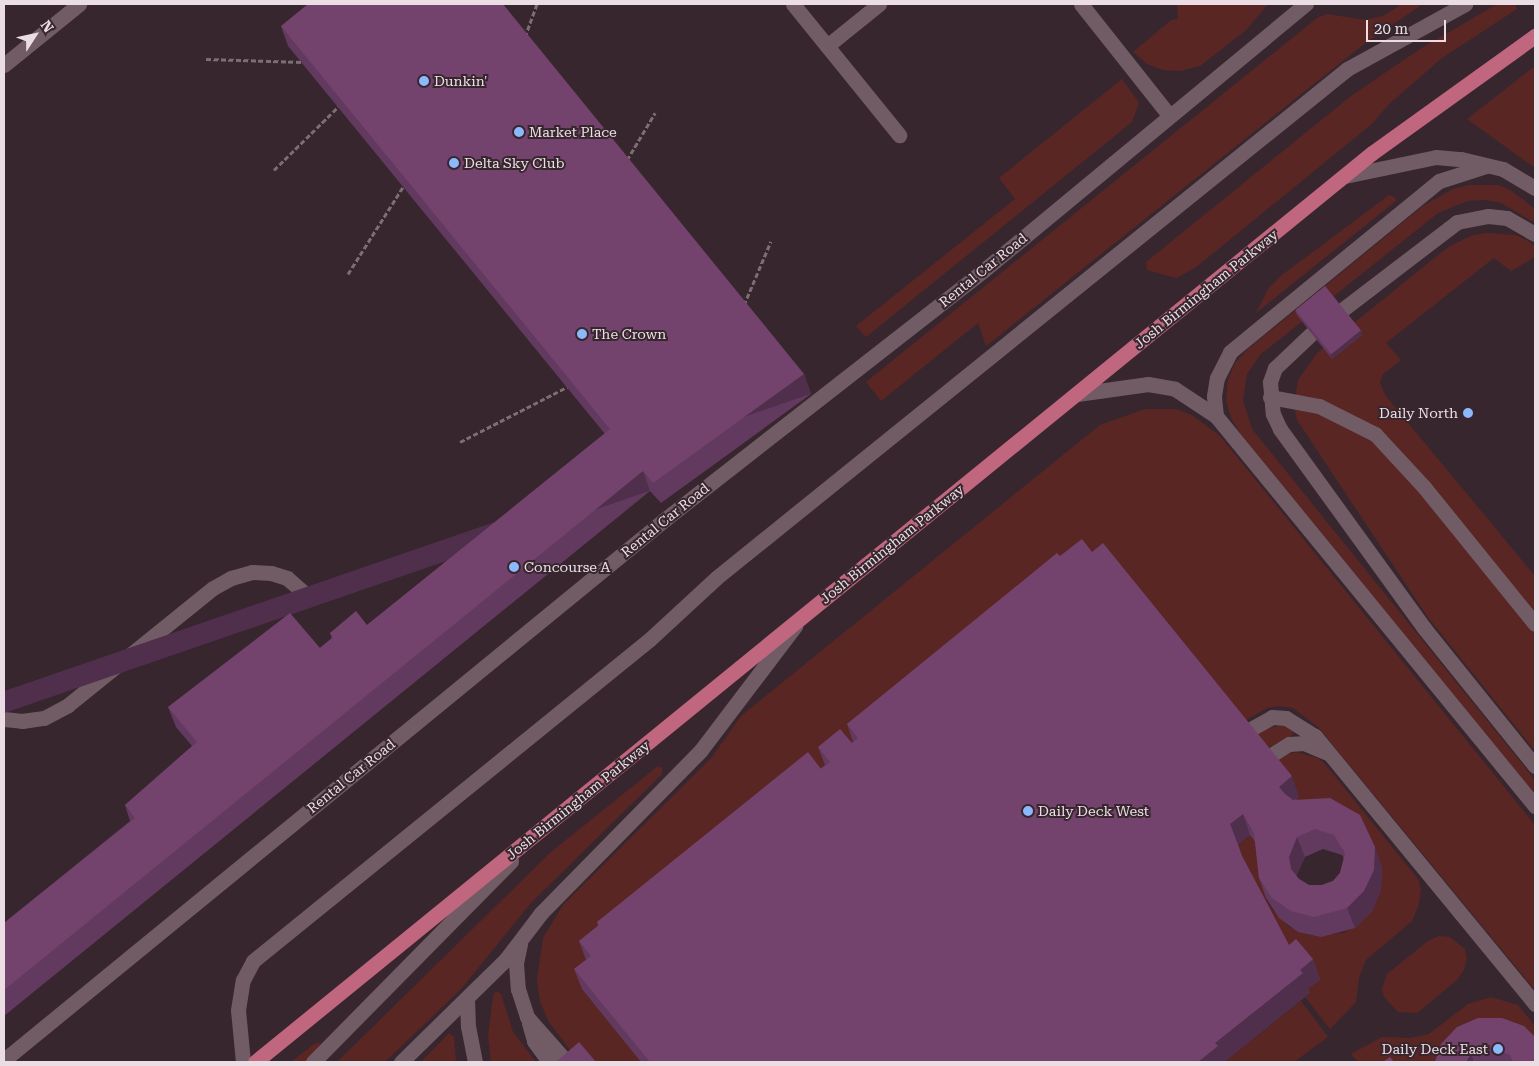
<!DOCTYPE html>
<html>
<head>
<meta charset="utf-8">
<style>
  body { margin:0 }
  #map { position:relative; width:1539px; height:1066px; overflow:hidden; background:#38262e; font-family:"Roboto Serif",serif }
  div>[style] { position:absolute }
  .green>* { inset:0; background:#592624 }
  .path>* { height:3px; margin-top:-1.5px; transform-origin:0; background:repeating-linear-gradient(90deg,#7d6d74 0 5px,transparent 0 7.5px) }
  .minor>* { height:15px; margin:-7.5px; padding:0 7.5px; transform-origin:7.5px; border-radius:7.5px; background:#715c65 }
  .major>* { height:15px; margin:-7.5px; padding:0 7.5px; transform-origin:7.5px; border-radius:7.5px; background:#c0667e }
  .wall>* { inset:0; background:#633a5f }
  .shaded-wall>* { inset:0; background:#502f4d; transform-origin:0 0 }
  .building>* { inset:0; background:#73436e; transform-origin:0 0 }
  .dots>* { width:14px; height:14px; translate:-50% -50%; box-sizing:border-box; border:2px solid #38262e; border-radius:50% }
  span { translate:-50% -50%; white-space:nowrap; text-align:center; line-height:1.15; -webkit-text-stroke:4px #38262e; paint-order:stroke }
  .poi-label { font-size:14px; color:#eadee4 }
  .left { translate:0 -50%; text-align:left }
  .right { translate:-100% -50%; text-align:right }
  .street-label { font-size:14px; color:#eadee4 }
  .frame { position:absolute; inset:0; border:5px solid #eadee4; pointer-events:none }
  .north { position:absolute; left:10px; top:10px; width:50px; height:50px; -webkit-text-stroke:4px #38262e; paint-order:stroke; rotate:55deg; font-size:14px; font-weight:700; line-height:20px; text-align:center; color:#eadee4 }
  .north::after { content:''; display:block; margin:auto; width:18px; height:22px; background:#eadee4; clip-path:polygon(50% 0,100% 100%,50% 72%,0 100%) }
  .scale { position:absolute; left:1366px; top:20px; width:80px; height:22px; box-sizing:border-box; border:2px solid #eadee4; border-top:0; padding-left:6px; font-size:15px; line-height:18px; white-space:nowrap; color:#eadee4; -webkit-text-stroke:4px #38262e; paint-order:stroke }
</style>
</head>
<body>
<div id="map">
  <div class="green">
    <div style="clip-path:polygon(1177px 4px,1268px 4px,1245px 31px,1200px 66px,1180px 71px,1163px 70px,1147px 64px,1133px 52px,1171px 20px,1178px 19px)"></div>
    <div style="clip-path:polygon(1402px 4px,1423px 4px,1364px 44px,986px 346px,978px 323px,881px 401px,866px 382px,1317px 18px,1327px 14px,1366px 20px,1383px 16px)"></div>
    <div style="clip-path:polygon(1497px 4px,1515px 4px,1517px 9px,1442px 58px,1388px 105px,1373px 123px,1195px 268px,1176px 278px,1147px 270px,1146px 262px,1351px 96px,1420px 49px)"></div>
    <div style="clip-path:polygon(1535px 66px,1535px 168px,1467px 119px)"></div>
    <div style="clip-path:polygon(1122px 79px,1139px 103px,1132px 122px,866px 337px,856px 326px,1015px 199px,999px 178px)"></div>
    <div style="clip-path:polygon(1469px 185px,1499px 185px,1512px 191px,1535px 209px,1535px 223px,1501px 203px,1484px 200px,1467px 201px,1438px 213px,1260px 355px,1247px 374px,1243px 400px,1252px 429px,1535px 780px,1535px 797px,1241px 435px,1231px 418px,1226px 400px,1228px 380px,1235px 363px,1248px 349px,1423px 206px,1453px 189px)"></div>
    <div style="clip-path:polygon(1389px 195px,1395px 197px,1396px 201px,1256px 313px,1268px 289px,1282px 275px)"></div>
    <div style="clip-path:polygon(1487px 233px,1516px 235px,1528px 241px,1535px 246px,1535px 257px,1511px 271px,1494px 258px,1386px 343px,1401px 360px,1383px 374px,1380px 382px,1385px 395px,1535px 576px,1535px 751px,1427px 616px,1297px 420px,1294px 406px,1298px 380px,1318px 352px,1448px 247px,1473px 235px)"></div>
    <div style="clip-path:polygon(1145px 409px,1176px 409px,1192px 415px,1220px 436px,1535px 825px,1535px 990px,1318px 727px,1293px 708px,1279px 706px,1267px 708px,641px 1062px,594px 1062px,573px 1054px,549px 1022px,540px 1002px,537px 979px,543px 938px,563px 905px,712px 757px,741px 716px,1100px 425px)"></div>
    <div style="clip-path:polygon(1283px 725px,1291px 728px,1294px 734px,1262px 751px,1252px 738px,1265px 729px)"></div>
    <div style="clip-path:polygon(1296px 752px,1318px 758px,1325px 764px,1418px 879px,1421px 889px,1419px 904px,1412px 921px,1366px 960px,1359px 977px,1356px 1002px,1330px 1029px,1305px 997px,1310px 994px,1307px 990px,1320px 980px,1296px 965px,1249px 876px,1238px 844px,1250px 835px,1257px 845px,1266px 899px,1272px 909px,1288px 926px,1309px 935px,1344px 933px,1364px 920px,1381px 890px,1382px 867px,1367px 836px,1300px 820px,1273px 763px,1282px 756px)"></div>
    <div style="clip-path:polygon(658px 766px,662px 768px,662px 774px,531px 903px,461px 989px,385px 1062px,337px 1062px,551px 852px)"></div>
    <div style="clip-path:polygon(1439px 936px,1450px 937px,1465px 949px,1467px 958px,1464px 970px,1457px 980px,1417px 1013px,1398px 1012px,1384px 997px,1382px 989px,1387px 974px,1428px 941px)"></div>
    <div style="clip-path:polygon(496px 991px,501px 994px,513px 1032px,536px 1062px,491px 1062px,488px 1036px,493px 996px)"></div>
    <div style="clip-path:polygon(1491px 997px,1518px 1005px,1535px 1026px,1535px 1050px,1449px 1062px,1358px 1062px,1351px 1054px,1382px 1037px,1410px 1038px,1429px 1034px,1468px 1004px)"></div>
    <div style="clip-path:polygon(1301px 1001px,1328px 1037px,1294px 1062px,1224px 1062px)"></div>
    <div style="clip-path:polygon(449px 1033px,454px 1037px,456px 1062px,421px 1062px)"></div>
    <div style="clip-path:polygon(321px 1042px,309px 1062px,291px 1062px,314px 1044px)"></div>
  </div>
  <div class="path">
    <div style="left:525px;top:37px;width:35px;rotate:-70deg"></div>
    <div style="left:206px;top:59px;width:97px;rotate:1.8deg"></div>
    <div style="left:627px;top:160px;width:55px;rotate:-59.2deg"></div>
    <div style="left:274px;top:170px;width:93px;rotate:-44.6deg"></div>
    <div style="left:348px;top:274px;width:107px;rotate:-57.7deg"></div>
    <div style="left:744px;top:305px;width:69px;rotate:-67.1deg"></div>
    <div style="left:460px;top:442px;width:123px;rotate:-27.2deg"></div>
  </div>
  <div class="minor">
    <div style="left:793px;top:4px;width:169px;rotate:51deg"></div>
    <div style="left:1081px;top:4px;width:142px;rotate:51.6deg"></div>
    <div style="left:827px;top:46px;width:67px;rotate:-38.9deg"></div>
    <div style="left:4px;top:65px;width:97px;rotate:-39.1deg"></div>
    <div style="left:1345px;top:176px;width:93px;rotate:-11.8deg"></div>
    <div style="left:1436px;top:157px;width:25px;rotate:5deg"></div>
    <div style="left:1461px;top:159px;width:43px;rotate:13.4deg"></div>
    <div style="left:1503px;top:169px;width:37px;rotate:31deg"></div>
    <div style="left:1342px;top:310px;width:145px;rotate:-37.4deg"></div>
    <div style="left:1457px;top:222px;width:32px;rotate:-11deg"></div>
    <div style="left:1488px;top:216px;width:19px;rotate:6deg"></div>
    <div style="left:1507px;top:218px;width:32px;rotate:30deg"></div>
    <div style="left:1311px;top:334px;width:50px;rotate:136.6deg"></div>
    <div style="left:1275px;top:368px;width:15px;rotate:110deg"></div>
    <div style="left:1270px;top:382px;width:32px;rotate:85deg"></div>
    <div style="left:1273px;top:414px;width:17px;rotate:65deg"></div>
    <div style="left:1280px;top:429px;width:246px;rotate:54.1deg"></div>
    <div style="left:1424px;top:628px;width:177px;rotate:51.2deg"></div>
    <div style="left:1077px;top:394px;width:72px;rotate:-8deg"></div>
    <div style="left:1148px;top:384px;width:27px;rotate:10deg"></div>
    <div style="left:1175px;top:389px;width:49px;rotate:33.4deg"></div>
    <div style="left:1216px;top:416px;width:504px;rotate:50.72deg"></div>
    <div style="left:1270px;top:397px;width:50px;rotate:10.4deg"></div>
    <div style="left:1319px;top:406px;width:63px;rotate:26.6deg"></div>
    <div style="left:1375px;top:434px;width:72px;rotate:47.2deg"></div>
    <div style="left:1424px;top:487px;width:176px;rotate:51deg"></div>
    <div style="left:1216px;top:416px;width:20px;rotate:-96deg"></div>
    <div style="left:1214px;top:396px;width:18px;rotate:-81deg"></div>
    <div style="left:1217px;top:378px;width:29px;rotate:-63deg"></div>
    <div style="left:1230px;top:352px;width:270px;rotate:-39.3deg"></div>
    <div style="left:1439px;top:181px;width:49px;rotate:-17.7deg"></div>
    <div style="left:4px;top:719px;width:18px;rotate:6deg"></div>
    <div style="left:22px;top:721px;width:22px;rotate:-8deg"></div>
    <div style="left:44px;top:718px;width:27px;rotate:-28deg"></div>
    <div style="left:68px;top:705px;width:186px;rotate:-38.9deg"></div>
    <div style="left:213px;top:588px;width:21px;rotate:-29deg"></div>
    <div style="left:231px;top:578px;width:22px;rotate:-16deg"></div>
    <div style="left:252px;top:572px;width:19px;rotate:3deg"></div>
    <div style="left:271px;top:573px;width:17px;rotate:17deg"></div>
    <div style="left:287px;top:578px;width:23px;rotate:41deg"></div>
    <div style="left:1247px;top:731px;width:29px;rotate:-29deg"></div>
    <div style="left:1272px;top:717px;width:14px;rotate:4deg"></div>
    <div style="left:1286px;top:718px;width:34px;rotate:32deg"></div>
    <div style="left:1315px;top:736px;width:347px;rotate:50.6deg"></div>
    <div style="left:1268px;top:757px;width:25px;rotate:-32deg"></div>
    <div style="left:1289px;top:744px;width:15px;rotate:-4deg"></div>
    <div style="left:1304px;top:743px;width:26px;rotate:23deg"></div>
    <div style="left:520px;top:944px;width:19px;rotate:102deg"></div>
    <div style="left:516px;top:963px;width:26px;rotate:86deg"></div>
    <div style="left:518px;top:989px;width:29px;rotate:72deg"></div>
    <div style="left:527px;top:1017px;width:59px;rotate:48.4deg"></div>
    <div style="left:467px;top:999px;width:27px;rotate:88deg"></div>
    <div style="left:468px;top:1026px;width:37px;rotate:79deg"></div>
    <div style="left:529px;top:1023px;width:19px;rotate:74deg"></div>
    <div style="left:534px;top:1041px;width:26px;rotate:54deg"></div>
    <div style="left:4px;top:1060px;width:853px;rotate:-39.29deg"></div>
    <div style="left:664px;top:520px;width:406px;rotate:-38deg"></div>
    <div style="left:984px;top:270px;width:418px;rotate:-39.6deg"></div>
    <div style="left:243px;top:1062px;width:52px;rotate:-95.5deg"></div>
    <div style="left:238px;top:1010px;width:30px;rotate:-81deg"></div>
    <div style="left:243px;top:980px;width:21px;rotate:-62deg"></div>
    <div style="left:253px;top:961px;width:511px;rotate:-39.04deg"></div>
    <div style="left:650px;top:639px;width:90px;rotate:-42.7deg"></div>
    <div style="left:716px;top:578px;width:811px;rotate:-38.89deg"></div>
    <div style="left:1347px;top:69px;width:135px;rotate:-28.8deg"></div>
    <div style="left:313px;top:1062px;width:282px;rotate:-45.4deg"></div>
    <div style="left:401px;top:1062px;width:147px;rotate:-44.4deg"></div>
    <div style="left:506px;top:959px;width:58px;rotate:-52.7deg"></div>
    <div style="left:541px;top:913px;width:228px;rotate:-45.5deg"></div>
    <div style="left:701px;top:750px;width:156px;rotate:-52.8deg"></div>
  </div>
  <div class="major">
    <div style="left:255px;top:1062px;width:1440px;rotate:-39.14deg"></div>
    <div style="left:1372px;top:153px;width:201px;rotate:-35.7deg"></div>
  </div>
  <div class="wall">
    <div style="clip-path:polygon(281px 26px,804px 374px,811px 394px,661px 503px,650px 491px,4px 1016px,4px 923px,130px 821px,125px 805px,192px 746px,176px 727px,168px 707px,320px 648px,332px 639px,330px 633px,367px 625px,605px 434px,288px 46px)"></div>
    <div style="clip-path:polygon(1295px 310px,1361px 330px,1362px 335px,1332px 359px,1297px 315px)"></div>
    <div style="clip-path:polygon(evenodd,1092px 552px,1299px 796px,1296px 799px,1382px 867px,1381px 890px,1372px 911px,1355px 928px,1321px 937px,1298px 932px,1279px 918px,1266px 898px,1259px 878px,1255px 842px,1250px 835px,1238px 844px,1242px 856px,1289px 945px,1313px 959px,1320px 980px,1308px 989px,1310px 993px,1224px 1062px,641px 1062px,582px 989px,574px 969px,586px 960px,579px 941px,598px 926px,597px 922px,825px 765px,818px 747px,852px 743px,853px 742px,847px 724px,1060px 556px,1092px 552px,1323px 849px,1342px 855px,1344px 859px,1340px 873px,1333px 881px,1322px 885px,1309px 885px,1299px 879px,1296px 876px,1305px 857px,1323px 849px)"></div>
    <div style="clip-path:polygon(1535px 1037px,1535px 1062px,1435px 1062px,1441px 1044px)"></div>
  </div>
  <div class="shaded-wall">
    <div style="clip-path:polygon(1361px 330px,1362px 335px,1332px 359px,1330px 354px)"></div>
    <div style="left:804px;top:374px;width:21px;height:186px;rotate:71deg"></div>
    <div style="left:643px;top:471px;width:21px;height:823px;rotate:71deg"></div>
    <div style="clip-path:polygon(1292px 776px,1299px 796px,1286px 807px,1279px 787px)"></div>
    <div style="clip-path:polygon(1243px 814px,1250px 835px,1238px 844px,1230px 824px)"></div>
    <div style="clip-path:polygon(1297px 837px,1305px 857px,1296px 877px,1291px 869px,1289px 857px)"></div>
    <div style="clip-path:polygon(1375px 847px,1382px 867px,1381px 890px,1372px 911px,1355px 928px,1347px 908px)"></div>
    <div style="clip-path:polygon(1313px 959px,1320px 980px,1308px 989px,1310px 993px,1224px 1062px,1198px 1062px,1215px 1043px)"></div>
    <div style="clip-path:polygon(1471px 1054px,1474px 1062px,1466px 1062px)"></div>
  </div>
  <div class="building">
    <div style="clip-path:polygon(308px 4px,503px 4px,804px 374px,653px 483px,643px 471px,4px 990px,4px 923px,135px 818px,125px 805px,197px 742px,168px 707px,290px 613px,320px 648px,333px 637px,330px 633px,356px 611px,367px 625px,610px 429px,281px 26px)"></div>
    <div style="left:1325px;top:286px;width:57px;height:38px;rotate:51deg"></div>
    <div style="clip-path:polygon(evenodd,1082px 539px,1092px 552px,1103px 543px,1292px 776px,1279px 787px,1285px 794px,1293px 800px,1330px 798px,1360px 815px,1375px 847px,1374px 870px,1364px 891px,1347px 908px,1314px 917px,1291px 911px,1272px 898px,1259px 878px,1254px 833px,1243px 814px,1230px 824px,1242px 856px,1289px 945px,1296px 939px,1313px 959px,1300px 970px,1303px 973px,1215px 1043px,1218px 1046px,1198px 1062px,650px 1062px,574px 969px,591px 956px,579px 941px,599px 925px,597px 922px,808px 752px,821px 769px,830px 762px,818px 747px,840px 729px,852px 743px,858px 738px,847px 724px,1057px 553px,1060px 556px,1082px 539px,1315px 829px,1334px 835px,1345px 853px,1340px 873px,1333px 881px,1322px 885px,1309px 885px,1299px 879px,1291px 869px,1289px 857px,1297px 837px,1315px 829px)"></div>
    <div style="clip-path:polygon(1478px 1018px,1502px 1018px,1524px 1026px,1535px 1037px,1535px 1062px,1513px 1062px,1510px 1055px,1490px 1047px,1471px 1054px,1466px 1062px,1435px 1062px,1441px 1044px,1457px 1027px)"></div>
    <div style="clip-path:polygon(579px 1042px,596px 1062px,556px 1062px)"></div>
    <div style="clip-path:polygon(1390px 1057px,1394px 1062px,1383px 1062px)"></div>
  </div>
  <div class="dots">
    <div style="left:424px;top:81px;background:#8cb9fc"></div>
    <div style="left:519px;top:132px;background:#8cb9fc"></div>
    <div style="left:454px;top:163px;background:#8cb9fc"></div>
    <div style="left:582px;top:334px;background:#8cb9fc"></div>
    <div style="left:1468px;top:413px;background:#8cb9fc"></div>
    <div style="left:514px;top:567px;background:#8cb9fc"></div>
    <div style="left:1028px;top:811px;background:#8cb9fc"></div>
    <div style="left:1498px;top:1049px;background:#8cb9fc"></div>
  </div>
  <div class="poi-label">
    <span class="left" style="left:434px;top:81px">Dunkin'</span>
    <span class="left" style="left:529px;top:132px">Market Place</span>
    <span class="left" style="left:464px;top:163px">Delta Sky Club</span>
    <span class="left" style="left:592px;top:334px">The Crown</span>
    <span class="right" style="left:1458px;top:413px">Daily North</span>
    <span class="left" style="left:524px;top:567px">Concourse A</span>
    <span class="left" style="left:1038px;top:811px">Daily Deck West</span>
    <span class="right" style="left:1488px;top:1049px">Daily Deck East</span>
  </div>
  <div class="street-label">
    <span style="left:983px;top:270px;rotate:-39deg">Rental Car Road</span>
    <span style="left:1206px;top:289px;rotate:-39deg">Josh Birmingham Parkway</span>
    <span style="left:665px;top:520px;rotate:-39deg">Rental Car Road</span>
    <span style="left:892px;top:544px;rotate:-39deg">Josh Birmingham Parkway</span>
    <span style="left:351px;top:776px;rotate:-39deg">Rental Car Road</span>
    <span style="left:578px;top:800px;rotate:-39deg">Josh Birmingham Parkway</span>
  </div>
  <div class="frame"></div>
  <div class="north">N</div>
  <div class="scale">20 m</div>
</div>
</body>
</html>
